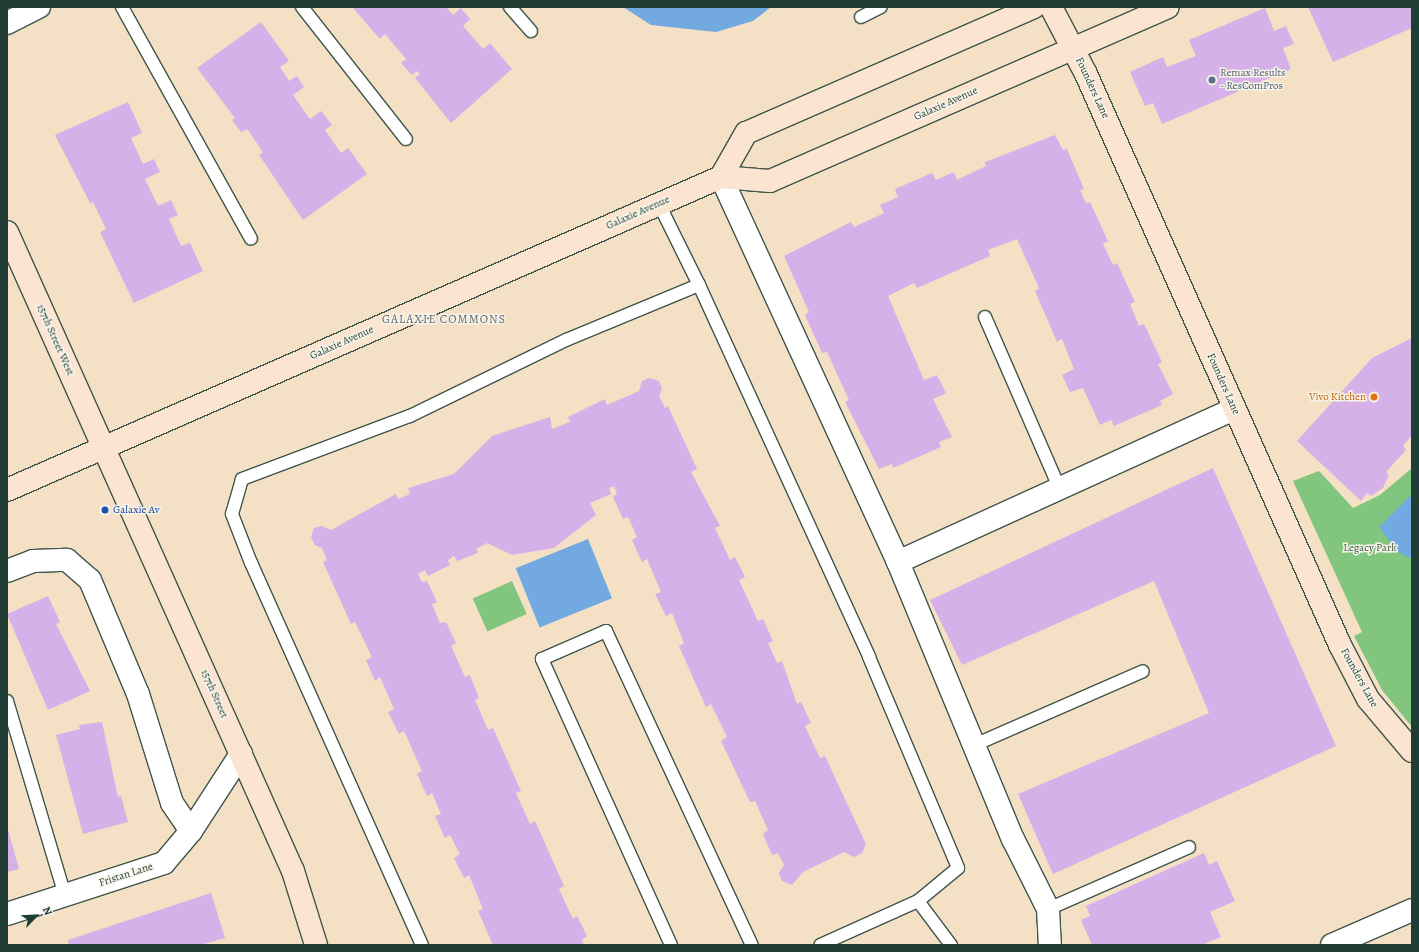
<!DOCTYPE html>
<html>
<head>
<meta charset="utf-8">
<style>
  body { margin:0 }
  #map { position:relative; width:1419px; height:952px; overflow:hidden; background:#f4e0c4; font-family:Alegreya,serif }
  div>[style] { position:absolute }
  .green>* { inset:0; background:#82c57e; transform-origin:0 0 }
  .water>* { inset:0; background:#72a9e0; transform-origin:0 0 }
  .building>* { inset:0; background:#d6b0e8 }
  .roads { filter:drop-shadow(1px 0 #3f554a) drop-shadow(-1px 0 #3f554a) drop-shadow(0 1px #3f554a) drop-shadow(0 -1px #3f554a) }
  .lane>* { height:12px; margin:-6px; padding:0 6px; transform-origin:6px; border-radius:6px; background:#fff }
  .street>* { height:22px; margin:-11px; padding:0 11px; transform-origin:11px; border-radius:11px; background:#fff }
  .secondary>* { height:22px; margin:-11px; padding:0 11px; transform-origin:11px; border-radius:11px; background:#fce5d0 }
  .dots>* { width:11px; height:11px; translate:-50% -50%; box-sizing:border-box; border:2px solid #f7f3e8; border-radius:50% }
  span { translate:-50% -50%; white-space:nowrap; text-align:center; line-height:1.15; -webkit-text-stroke:3px #f7f3e8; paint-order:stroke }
  .service-label { font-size:11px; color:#4e5e75 }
  .left { translate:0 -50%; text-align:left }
  .street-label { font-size:11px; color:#1f3d34 }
  .food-label { font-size:11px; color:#c56008 }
  .right { translate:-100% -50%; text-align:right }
  .transit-label { font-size:11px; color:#164399 }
  .park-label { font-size:11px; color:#385f46 }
  .neighbourhood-label { font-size:12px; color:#5f6573; letter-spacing:1px }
  .frame { position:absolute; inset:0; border:8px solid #1f3d34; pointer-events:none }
  .north { position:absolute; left:16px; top:896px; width:40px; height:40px; -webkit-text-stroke:3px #f7f3e8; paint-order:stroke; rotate:66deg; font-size:11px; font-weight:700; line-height:16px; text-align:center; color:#1f3d34 }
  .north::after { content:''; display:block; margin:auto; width:14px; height:18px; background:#1f3d34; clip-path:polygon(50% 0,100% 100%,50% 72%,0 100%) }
</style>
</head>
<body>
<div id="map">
  <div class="green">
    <div style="clip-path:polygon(1412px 468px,1412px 727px,1382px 690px,1354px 636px,1362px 632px,1293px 481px,1319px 471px,1353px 508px,1380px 495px)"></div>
    <div style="left:512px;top:581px;width:36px;height:43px;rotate:66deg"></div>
  </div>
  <div class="water">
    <div style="clip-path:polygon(623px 7px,771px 7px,753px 21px,716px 32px,651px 25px)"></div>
    <div style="clip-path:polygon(1412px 494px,1412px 559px,1398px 552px,1379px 527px)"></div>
    <div style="left:588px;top:539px;width:64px;height:78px;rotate:68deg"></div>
  </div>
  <div class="building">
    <div style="clip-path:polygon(352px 7px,446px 7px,453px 15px,461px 8px,470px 19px,463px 26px,483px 49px,490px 43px,512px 69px,451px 123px,415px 78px,420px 74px,417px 71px,412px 75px,401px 63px,406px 59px,385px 34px,380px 39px)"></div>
    <div style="clip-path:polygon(1308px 7px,1412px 7px,1412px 28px,1333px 62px)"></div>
    <div style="clip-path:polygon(1265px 8px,1274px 31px,1286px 26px,1294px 44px,1283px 48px,1291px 69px,1162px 124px,1153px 103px,1145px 106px,1130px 72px,1163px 57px,1167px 67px,1196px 56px,1189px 40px)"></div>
    <div style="clip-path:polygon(261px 22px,289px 61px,280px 67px,289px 81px,297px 76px,304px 87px,293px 95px,310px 119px,321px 111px,332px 125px,325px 130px,341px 153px,348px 148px,367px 174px,303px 220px,259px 155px,263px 152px,247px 129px,241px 132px,232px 120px,235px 118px,197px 68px)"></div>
    <div style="clip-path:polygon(128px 102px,142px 133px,131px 138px,143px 164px,154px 159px,160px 172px,145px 179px,158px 206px,171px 200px,178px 215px,169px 219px,181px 246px,190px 243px,203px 271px,134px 303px,100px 232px,106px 229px,93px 202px,90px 203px,55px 135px)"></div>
    <div style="clip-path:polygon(1055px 135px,1063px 150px,1067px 149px,1084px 189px,1080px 190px,1086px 203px,1090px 202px,1108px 241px,1103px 244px,1113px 265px,1117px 263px,1135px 302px,1130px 304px,1139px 326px,1144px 324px,1162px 362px,1158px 364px,1173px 394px,1160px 401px,1162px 405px,1114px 426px,1111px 420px,1100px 425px,1083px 388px,1070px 392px,1062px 375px,1074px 369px,1062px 339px,1057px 342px,1035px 291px,1039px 288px,1017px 239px,988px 250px,990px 256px,917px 288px,914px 283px,888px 296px,924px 380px,937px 375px,946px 393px,933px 399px,952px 437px,939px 442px,941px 447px,893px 468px,892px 464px,879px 469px,845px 402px,849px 400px,827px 352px,822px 353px,805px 315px,809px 312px,784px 256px,851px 222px,854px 227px,884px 213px,880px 205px,898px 197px,895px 189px,932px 173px,936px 180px,954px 172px,957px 180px,986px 166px,985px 162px)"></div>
    <div style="clip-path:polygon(1412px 338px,1412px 436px,1403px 445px,1406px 450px,1386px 472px,1389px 475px,1383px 488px,1371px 496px,1367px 493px,1361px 501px,1297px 441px,1372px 358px)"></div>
    <div style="clip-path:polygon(649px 378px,659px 381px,662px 389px,659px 396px,665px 408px,668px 406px,697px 469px,691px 472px,720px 526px,715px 528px,730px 560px,735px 557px,745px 577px,739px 580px,758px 621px,763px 619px,773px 641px,768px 643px,777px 663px,782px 661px,797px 704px,801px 702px,811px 723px,805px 726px,820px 758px,825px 756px,866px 844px,862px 853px,854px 857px,844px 852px,803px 872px,792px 885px,782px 881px,779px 873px,784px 865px,778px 853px,772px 855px,763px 834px,768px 830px,755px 801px,750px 802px,721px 741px,727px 737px,711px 704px,706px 707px,679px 646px,684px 643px,672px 613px,666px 616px,655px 594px,661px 592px,647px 559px,642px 562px,632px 540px,637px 537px,628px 517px,623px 519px,613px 497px,617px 494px,614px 486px,609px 488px,611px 494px,590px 503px,596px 515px,554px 548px,512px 555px,487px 543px,476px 549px,478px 553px,457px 561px,454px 556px,448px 560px,450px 565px,428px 576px,425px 570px,418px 574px,422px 582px,427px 581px,437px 602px,432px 604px,440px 623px,446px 622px,456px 643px,451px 646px,465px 677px,470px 675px,479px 698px,475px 700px,488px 730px,493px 728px,521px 791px,516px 793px,530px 824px,535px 821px,564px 886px,559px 889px,573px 919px,577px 916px,587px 936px,582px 940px,584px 945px,493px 945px,478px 911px,483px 909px,469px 875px,464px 878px,454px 858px,460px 854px,450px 835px,445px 838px,435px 816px,441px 814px,432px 793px,427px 796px,417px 774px,422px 771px,404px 731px,399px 734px,388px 712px,394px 709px,380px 677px,375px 681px,366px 660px,372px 657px,355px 622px,351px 624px,323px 562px,327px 560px,322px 548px,315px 545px,311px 537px,314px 528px,321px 526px,331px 530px,396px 494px,398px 499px,410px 494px,408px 488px,454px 474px,492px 436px,550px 417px,552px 429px,570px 422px,568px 417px,605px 399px,607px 405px,639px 391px,642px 381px)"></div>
    <div style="clip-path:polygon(1213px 468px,1336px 746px,1053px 874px,1018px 794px,1209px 713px,1154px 581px,962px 665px,930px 600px)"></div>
    <div style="clip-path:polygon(48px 596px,60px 622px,56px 624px,90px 691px,48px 710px,7px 614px)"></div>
    <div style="clip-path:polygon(102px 722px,118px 797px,121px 796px,128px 822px,83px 834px,56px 735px,80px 729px,79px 725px)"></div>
    <div style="clip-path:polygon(7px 826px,19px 869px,7px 872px)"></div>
    <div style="clip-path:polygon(1204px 853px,1209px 865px,1217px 861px,1235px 901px,1210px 912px,1221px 937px,1202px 945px,1092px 945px,1081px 920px,1090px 916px,1086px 906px)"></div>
    <div style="clip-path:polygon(211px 893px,225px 938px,200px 945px,69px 945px,68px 940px)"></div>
  </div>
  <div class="roads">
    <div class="lane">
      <div style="left:122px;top:7px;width:265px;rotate:60.9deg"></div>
      <div style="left:302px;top:7px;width:168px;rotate:51.8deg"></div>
      <div style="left:510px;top:7px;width:32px;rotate:49deg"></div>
      <div style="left:861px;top:17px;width:22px;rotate:-27deg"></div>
      <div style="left:699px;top:285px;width:409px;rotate:65.4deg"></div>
      <div style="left:869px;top:657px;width:229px;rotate:67.1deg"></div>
      <div style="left:958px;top:868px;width:52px;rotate:140.5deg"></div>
      <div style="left:918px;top:901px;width:107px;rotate:155.8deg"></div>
      <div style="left:985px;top:317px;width:185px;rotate:66.5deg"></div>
      <div style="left:7px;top:701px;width:202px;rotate:73.4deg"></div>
      <div style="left:974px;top:745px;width:184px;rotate:-23.6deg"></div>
      <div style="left:918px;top:901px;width:55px;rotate:53.1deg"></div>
      <div style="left:1048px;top:909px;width:154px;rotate:-23.7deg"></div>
      <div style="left:422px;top:945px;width:419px;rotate:-114.1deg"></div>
      <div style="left:251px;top:563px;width:53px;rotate:-111.2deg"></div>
      <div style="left:232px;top:514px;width:36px;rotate:-74deg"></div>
      <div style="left:242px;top:479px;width:179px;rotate:-20.6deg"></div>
      <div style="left:410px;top:416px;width:174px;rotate:-26deg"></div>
      <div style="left:566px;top:340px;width:144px;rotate:-22.5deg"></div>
      <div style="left:699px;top:285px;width:90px;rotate:-116.3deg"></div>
      <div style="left:671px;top:945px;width:314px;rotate:-114.3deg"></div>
      <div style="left:542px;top:659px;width:70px;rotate:-23.6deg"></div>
      <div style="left:606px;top:631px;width:346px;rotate:65.1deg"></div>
    </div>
    <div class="street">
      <div style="left:7px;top:23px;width:36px;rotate:-27deg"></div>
      <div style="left:721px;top:177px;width:424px;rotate:65.3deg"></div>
      <div style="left:898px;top:562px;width:369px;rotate:-24.5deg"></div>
      <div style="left:898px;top:562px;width:300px;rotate:67.5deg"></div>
      <div style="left:1013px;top:839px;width:78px;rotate:63.4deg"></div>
      <div style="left:1048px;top:909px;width:36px;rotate:87deg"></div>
      <div style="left:7px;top:571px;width:28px;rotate:-21deg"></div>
      <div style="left:33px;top:561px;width:34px;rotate:-2deg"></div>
      <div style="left:67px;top:560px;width:30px;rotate:41deg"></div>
      <div style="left:90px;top:580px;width:124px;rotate:67.2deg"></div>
      <div style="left:138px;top:694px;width:114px;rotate:72.7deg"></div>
      <div style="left:172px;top:803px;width:34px;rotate:56deg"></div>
      <div style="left:7px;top:914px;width:165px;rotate:-18deg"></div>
      <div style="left:164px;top:863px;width:42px;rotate:-49.8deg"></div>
      <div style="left:191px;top:831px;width:92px;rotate:-57deg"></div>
      <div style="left:1332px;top:945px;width:87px;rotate:-23.6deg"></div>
    </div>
    <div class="secondary">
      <div style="left:1051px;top:7px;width:76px;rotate:62.4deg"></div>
      <div style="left:1086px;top:74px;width:625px;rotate:66.02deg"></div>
      <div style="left:1340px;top:645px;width:61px;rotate:62.6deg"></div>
      <div style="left:1368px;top:699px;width:68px;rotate:49.8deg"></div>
      <div style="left:721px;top:177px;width:51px;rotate:-60.4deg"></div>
      <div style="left:746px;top:133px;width:314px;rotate:-23.6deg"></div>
      <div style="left:7px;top:232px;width:700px;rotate:65.89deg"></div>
      <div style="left:293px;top:871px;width:77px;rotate:72.7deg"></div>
      <div style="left:7px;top:490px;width:780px;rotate:-23.67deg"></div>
      <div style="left:721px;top:177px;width:49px;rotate:4.7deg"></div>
      <div style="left:770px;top:181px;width:434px;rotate:-23.6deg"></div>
    </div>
  </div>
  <div class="dots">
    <div style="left:1212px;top:80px;background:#5c6f8a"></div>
    <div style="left:1374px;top:397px;background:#e8710a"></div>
    <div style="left:105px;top:510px;background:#1a4fb4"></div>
  </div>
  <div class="service-label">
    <span class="left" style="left:1220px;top:80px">Remax Results<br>- ResComPros</span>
  </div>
  <div class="street-label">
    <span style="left:1092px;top:88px;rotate:65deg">Founders Lane</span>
    <span style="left:946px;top:104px;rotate:-24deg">Galaxie Avenue</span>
    <span style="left:638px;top:213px;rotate:-24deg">Galaxie Avenue</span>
    <span style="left:55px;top:340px;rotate:66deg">157th Street West</span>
    <span style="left:342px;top:343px;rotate:-24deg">Galaxie Avenue</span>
    <span style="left:1223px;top:384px;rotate:66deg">Founders Lane</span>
    <span style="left:1359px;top:678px;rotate:61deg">Founders Lane</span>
    <span style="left:214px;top:694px;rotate:66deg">157th Street</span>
    <span style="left:126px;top:875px;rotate:-18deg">Fristan Lane</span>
  </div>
  <div class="food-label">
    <span class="right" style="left:1366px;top:397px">Vivo Kitchen</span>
  </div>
  <div class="transit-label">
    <span class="left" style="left:113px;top:510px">Galaxie Av</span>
  </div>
  <div class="park-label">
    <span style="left:1370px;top:548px">Legacy Park</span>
  </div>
  <div class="neighbourhood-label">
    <span style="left:444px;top:320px">GALAXIE COMMONS</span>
  </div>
  <div class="frame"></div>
  <div class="north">N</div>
</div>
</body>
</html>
